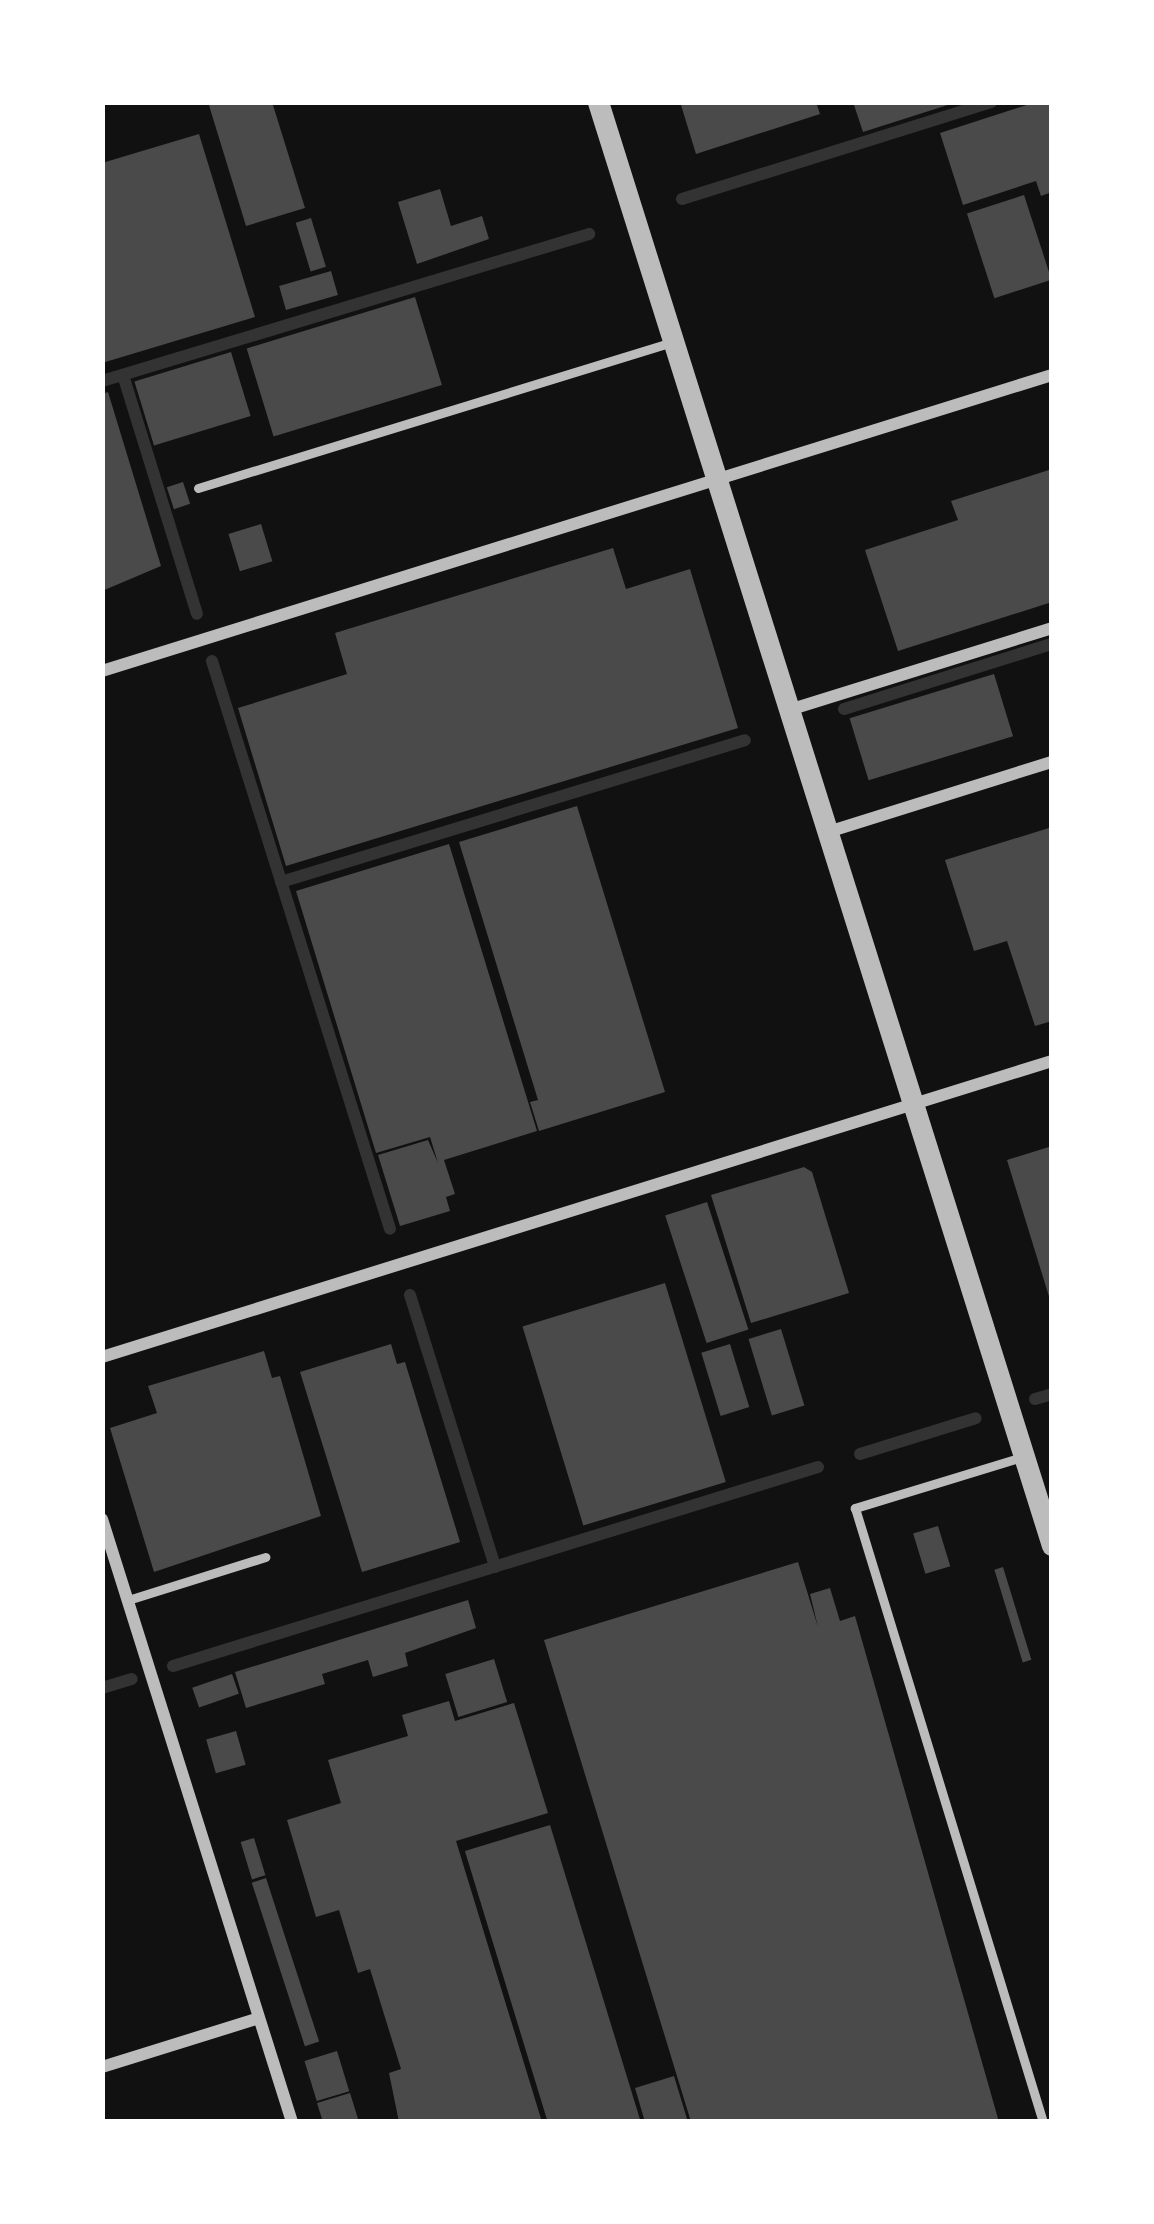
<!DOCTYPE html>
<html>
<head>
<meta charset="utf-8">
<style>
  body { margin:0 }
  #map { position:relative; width:1154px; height:2224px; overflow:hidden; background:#111; font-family:Helvetica,sans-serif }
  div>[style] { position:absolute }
  .stream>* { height:12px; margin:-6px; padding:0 6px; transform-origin:6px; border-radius:6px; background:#333 }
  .building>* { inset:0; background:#4a4a4a; transform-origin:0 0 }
  .service>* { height:9px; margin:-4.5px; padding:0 4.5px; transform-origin:4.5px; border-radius:4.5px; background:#bcbcbc }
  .minor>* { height:12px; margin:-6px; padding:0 6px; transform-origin:6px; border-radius:6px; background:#bcbcbc }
  .tertiary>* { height:21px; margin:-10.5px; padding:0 10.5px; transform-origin:10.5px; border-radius:10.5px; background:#bcbcbc }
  span { translate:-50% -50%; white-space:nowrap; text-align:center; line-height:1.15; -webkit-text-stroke:10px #fff; paint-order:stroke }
  .frame { position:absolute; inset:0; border:105px solid #fff; pointer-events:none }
</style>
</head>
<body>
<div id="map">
  <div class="stream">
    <div style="left:682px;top:199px;width:324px;rotate:-17.4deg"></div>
    <div style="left:123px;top:375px;width:250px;rotate:72.8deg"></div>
    <div style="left:102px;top:381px;width:509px;rotate:-16.8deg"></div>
    <div style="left:212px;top:661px;width:595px;rotate:72.6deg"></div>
    <div style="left:844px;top:709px;width:218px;rotate:-17.4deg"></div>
    <div style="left:281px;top:882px;width:485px;rotate:-17deg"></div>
    <div style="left:410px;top:1295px;width:285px;rotate:72.6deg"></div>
    <div style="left:1035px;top:1399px;width:18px;rotate:-16deg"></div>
    <div style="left:860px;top:1454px;width:121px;rotate:-17.2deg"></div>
    <div style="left:173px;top:1666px;width:675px;rotate:-17.15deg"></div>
    <div style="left:102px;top:1688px;width:31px;rotate:-17deg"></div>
  </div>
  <div class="building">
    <div style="clip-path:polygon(208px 102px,272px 102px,305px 208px,246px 226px)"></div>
    <div style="clip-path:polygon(691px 102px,816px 102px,820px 114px,696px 154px,681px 105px)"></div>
    <div style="clip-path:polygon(853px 102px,954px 102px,954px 103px,863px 132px)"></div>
    <div style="clip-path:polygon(1036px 102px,1052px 102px,1052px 192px,1041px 196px,1036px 181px,963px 205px,940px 133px)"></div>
    <div style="clip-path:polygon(199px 134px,255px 317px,102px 363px,102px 163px)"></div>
    <div style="clip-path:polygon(440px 189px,451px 226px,482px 216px,489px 239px,417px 264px,398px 202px)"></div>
    <div style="left:1024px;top:195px;width:89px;height:60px;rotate:72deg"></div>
    <div style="left:311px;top:218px;width:51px;height:16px;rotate:73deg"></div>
    <div style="left:331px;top:271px;width:25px;height:54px;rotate:74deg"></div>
    <div style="left:415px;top:297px;width:92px;height:176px;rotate:73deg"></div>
    <div style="left:231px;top:352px;width:67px;height:101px;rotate:73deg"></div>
    <div style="clip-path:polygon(108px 392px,161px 566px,102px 591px,102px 394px)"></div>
    <div style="clip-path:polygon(1052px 469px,1052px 602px,898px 651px,865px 550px,958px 520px,951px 501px)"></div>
    <div style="left:183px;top:482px;width:23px;height:17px;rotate:72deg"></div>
    <div style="left:261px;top:524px;width:39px;height:34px;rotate:73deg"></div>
    <div style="clip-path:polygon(613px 548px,626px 589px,690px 569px,738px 728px,286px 866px,238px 708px,347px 674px,335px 633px)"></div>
    <div style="left:994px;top:674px;width:65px;height:151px;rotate:73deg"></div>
    <div style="clip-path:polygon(577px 806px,665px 1092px,539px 1131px,530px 1102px,538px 1100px,459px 842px)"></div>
    <div style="clip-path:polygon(1049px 828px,1052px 1021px,1035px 1026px,1007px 941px,974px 951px,945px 860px)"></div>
    <div style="clip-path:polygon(449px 844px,537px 1131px,444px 1160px,455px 1194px,446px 1197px,450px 1211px,400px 1226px,378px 1155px,428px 1140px,438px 1163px,430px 1137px,376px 1153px,296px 891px)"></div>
    <div style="clip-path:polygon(1052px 1146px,1052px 1302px,1051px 1303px,1007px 1160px)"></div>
    <div style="clip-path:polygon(804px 1167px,812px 1172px,849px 1293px,751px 1323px,711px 1195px)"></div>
    <div style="left:707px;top:1202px;width:134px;height:44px;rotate:72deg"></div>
    <div style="left:665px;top:1283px;width:208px;height:149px;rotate:73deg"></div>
    <div style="left:781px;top:1329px;width:80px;height:34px;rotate:73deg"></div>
    <div style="clip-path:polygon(391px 1344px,397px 1364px,405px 1362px,460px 1542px,362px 1572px,300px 1372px)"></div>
    <div style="left:730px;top:1344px;width:66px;height:30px;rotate:73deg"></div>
    <div style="clip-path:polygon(264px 1351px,272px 1378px,280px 1376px,321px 1516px,154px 1572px,110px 1428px,157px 1413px,148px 1386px)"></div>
    <div style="left:938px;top:1526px;width:42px;height:26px;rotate:73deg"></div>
    <div style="clip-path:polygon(798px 1562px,818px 1627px,810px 1594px,830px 1588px,840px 1621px,855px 1616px,999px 2122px,691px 2122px,544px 1640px)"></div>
    <div style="left:1003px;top:1567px;width:97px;height:9px;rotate:73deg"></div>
    <div style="clip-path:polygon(468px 1600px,476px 1628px,405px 1653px,408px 1666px,373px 1677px,368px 1660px,322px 1674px,325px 1684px,246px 1708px,235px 1672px)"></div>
    <div style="left:494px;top:1659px;width:45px;height:51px;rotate:73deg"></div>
    <div style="left:232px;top:1674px;width:21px;height:42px;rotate:71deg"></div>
    <div style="clip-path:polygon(449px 1701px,455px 1721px,514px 1703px,548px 1813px,456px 1841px,542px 2122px,399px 2122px,389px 2073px,401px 2069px,370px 1969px,358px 1973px,339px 1910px,316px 1917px,287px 1820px,341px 1803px,328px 1760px,408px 1736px,402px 1715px)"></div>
    <div style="left:236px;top:1731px;width:35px;height:31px;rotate:74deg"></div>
    <div style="left:550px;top:1825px;width:311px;height:89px;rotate:73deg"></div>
    <div style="left:254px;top:1838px;width:39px;height:14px;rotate:73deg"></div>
    <div style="left:266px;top:1878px;width:172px;height:15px;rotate:72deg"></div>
    <div style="left:337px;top:2051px;width:42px;height:34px;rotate:73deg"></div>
    <div style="clip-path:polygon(674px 2076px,688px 2122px,645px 2122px,635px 2088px)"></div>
    <div style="clip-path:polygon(350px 2093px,359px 2122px,323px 2122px,317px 2103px)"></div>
  </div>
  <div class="service">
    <div style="left:198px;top:488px;width:498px;rotate:-17.1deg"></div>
    <div style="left:1022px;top:1457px;width:175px;rotate:163deg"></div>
    <div style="left:855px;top:1508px;width:642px;rotate:72.98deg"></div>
    <div style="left:128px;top:1600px;width:144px;rotate:-17.4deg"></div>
  </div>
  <div class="minor">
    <div style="left:102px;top:671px;width:995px;rotate:-17.31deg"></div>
    <div style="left:789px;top:710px;width:275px;rotate:-17.3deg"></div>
    <div style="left:828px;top:832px;width:235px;rotate:-17.4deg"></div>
    <div style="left:102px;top:1357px;width:995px;rotate:-17.31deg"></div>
    <div style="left:102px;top:1519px;width:632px;rotate:72.51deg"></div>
    <div style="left:102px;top:2067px;width:164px;rotate:-17.3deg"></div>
  </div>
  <div class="tertiary">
    <div style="left:598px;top:102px;width:1513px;rotate:72.54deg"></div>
  </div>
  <div class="frame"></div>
</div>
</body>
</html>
